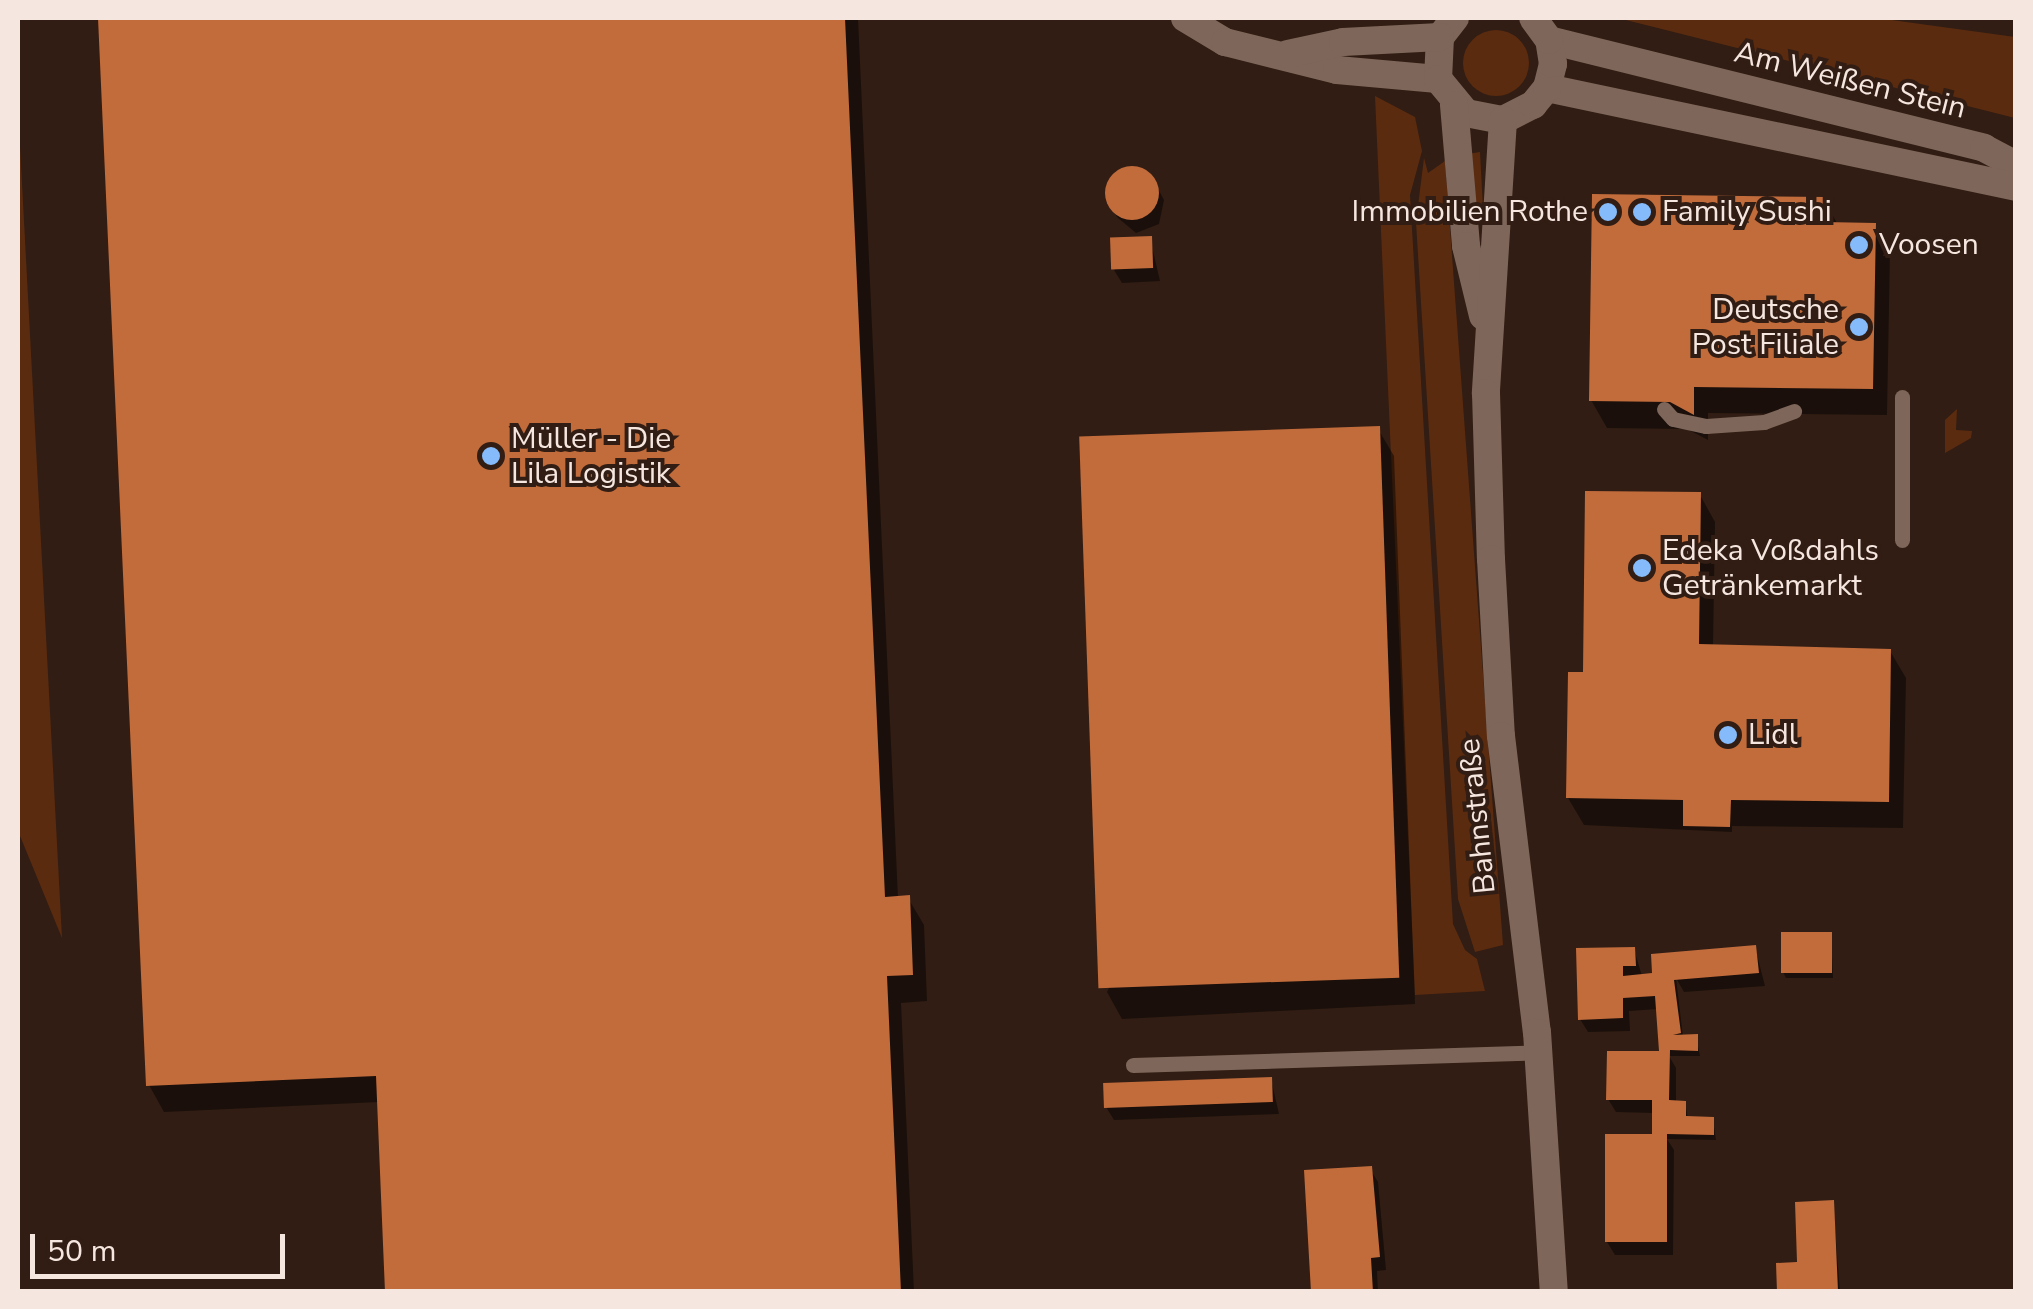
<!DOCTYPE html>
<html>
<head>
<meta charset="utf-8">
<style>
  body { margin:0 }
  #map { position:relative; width:2033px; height:1309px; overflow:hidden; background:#311d13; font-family:"Nunito Sans",sans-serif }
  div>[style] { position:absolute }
  .green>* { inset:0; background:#5b2b0f }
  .round { border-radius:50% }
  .shadow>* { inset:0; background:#0007 }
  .building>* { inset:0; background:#c26c3c; transform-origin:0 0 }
  .service>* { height:15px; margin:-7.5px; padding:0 7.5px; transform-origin:7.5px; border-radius:7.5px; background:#7e665a }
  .minor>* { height:28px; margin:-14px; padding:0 14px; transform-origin:14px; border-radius:14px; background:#7e665a }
  .tertiary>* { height:28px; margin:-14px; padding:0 14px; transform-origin:14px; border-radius:14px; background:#7e665a }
  .dots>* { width:28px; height:28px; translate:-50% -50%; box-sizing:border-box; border:5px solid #311d13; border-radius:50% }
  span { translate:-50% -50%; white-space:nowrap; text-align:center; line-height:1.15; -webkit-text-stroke:8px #311d13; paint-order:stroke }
  .street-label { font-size:30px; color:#f5e6df }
  .poi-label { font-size:30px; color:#f5e6df }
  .right { translate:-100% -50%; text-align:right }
  .left { translate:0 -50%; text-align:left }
  .frame { position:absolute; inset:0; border:20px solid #f5e6df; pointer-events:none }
  .scale { position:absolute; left:30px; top:1234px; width:255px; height:45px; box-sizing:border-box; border:5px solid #f5e6df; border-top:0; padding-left:12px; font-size:30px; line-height:35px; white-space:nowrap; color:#f5e6df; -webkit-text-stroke:8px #311d13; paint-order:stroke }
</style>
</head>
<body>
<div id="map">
  <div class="green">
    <div style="clip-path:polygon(1618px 18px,1877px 18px,2015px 37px,2015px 118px)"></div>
    <div class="round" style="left:1463px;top:30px;width:66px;height:66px"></div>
    <div style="clip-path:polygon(1375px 96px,1415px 117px,1422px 151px,1410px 195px,1453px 924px,1465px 950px,1477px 959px,1485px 991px,1415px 995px)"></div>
    <div style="clip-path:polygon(18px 108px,62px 938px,18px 831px)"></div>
    <div style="clip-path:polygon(1480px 152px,1483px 208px,1473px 208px,1468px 154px)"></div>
    <div style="clip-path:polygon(1424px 158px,1428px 173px,1445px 161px,1503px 945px,1475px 952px,1458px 899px,1416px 222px)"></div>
    <div style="clip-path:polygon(1957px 409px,1956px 430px,1972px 431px,1971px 438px,1945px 453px,1945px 420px)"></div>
  </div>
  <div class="shadow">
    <div style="clip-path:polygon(101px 18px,858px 18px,898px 898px,908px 898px,924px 925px,927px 1001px,901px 1003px,914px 1292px,388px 1292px,379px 1102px,164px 1112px,149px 1085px)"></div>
    <div style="clip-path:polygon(1123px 170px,1148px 174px,1156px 185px,1164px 200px,1159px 224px,1136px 233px,1117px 217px,1109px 202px,1113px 177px)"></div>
    <div style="clip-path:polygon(1824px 199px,1838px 225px,1874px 225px,1890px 252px,1887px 415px,1708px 413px,1708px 440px,1687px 429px,1607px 428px,1591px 400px)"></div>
    <div style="clip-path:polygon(1150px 238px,1160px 281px,1122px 283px,1114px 270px)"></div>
    <div style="clip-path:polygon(1378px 429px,1394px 456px,1415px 1004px,1122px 1019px,1107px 992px)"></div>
    <div style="clip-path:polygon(1700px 495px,1715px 522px,1713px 646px,1890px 651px,1906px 678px,1903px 828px,1732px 826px,1732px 832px,1584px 825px,1568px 798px,1585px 674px)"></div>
    <div style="clip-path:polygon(1831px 935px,1833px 978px,1786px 978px,1783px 972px)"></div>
    <div style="clip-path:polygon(1755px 947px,1765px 986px,1684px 992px,1676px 978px,1683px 1037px,1696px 1037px,1700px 1056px,1669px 1056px,1676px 1068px,1676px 1103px,1685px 1103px,1688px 1119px,1713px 1120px,1716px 1140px,1667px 1139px,1674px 1150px,1673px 1255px,1615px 1255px,1607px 1242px,1657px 1137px,1654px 1113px,1616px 1112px,1608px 1099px,1664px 1054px,1658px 1009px,1629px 1011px,1630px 1031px,1588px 1032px,1580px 1019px,1634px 949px,1642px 976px)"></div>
    <div style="clip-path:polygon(1271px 1079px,1279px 1114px,1114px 1120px,1106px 1107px)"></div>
    <div style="clip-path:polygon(1370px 1169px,1378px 1182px,1386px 1270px,1377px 1271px,1378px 1292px,1314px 1292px)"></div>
    <div style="clip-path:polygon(1833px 1203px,1840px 1292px,1779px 1292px,1800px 1265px)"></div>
  </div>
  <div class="building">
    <div style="clip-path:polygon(98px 18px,845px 18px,885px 897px,910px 895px,913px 975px,887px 976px,901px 1292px,385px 1292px,376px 1076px,146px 1086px)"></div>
    <div class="round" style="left:1105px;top:166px;width:54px;height:54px"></div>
    <div style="clip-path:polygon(1592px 194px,1825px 197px,1824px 222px,1876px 223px,1873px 389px,1694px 387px,1694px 415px,1670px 402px,1589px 401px)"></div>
    <div style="left:1152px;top:236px;width:32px;height:42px;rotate:88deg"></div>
    <div style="left:1380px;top:426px;width:552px;height:301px;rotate:88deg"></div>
    <div style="clip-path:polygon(1585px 491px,1701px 492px,1699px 644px,1891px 649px,1889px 802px,1731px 800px,1730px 827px,1683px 826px,1683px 800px,1566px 798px,1568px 672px,1583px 672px)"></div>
    <div style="left:1781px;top:932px;width:51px;height:41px"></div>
    <div style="clip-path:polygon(1756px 945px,1759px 973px,1674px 980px,1681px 1033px,1673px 1035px,1698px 1034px,1698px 1051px,1670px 1050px,1669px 1100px,1686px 1101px,1686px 1116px,1714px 1117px,1714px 1135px,1667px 1134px,1667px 1242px,1605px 1242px,1605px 1134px,1652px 1134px,1652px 1100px,1606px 1100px,1607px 1051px,1659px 1051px,1655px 996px,1623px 998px,1623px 1018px,1578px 1020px,1576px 948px,1635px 947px,1636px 966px,1623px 966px,1623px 976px,1652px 973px,1651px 954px)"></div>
    <div style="left:1272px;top:1077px;width:25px;height:169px;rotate:88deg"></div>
    <div style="clip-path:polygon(1372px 1166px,1380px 1257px,1371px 1258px,1373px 1292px,1311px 1292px,1304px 1170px)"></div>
    <div style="clip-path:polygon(1834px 1200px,1838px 1291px,1777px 1292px,1776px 1263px,1797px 1262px,1795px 1202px)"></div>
  </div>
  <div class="service">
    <div style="left:1902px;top:397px;width:143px;rotate:90deg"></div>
    <div style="left:1664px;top:409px;width:13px;rotate:48deg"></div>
    <div style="left:1673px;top:419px;width:34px;rotate:12deg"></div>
    <div style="left:1706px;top:426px;width:58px;rotate:-3.9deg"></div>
    <div style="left:1764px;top:422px;width:32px;rotate:-20deg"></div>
    <div style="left:1133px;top:1065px;width:405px;rotate:-1.8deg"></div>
  </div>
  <div class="minor">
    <div style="left:1549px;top:40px;width:448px;rotate:13.9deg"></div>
    <div style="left:1984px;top:148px;width:36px;rotate:28deg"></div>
    <div style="left:1547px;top:88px;width:479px;rotate:11.9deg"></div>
  </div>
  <div class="tertiary">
    <div style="left:1185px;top:18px;width:47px;rotate:31deg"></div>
    <div style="left:1225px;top:42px;width:115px;rotate:14deg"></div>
    <div style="left:1337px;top:70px;width:101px;rotate:5.1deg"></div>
    <div style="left:1455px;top:18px;width:24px;rotate:128deg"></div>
    <div style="left:1440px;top:37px;width:42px;rotate:92.7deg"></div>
    <div style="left:1438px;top:79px;width:44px;rotate:50.5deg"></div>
    <div style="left:1466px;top:113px;width:38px;rotate:11deg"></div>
    <div style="left:1503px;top:120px;width:34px;rotate:-27deg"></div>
    <div style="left:1533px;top:105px;width:22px;rotate:-51deg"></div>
    <div style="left:1547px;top:88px;width:25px;rotate:-76deg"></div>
    <div style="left:1553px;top:64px;width:24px;rotate:-99deg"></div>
    <div style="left:1549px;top:40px;width:27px;rotate:-126deg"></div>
    <div style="left:1288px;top:54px;width:56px;rotate:-12.3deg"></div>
    <div style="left:1343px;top:42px;width:97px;rotate:-3deg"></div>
    <div style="left:1454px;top:105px;width:142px;rotate:85.1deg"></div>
    <div style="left:1466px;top:246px;width:72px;rotate:76.3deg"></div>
    <div style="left:1503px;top:120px;width:274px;rotate:93.6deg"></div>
    <div style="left:1486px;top:393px;width:166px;rotate:88.3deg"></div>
    <div style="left:1491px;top:559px;width:177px;rotate:86.8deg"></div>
    <div style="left:1501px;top:736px;width:298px;rotate:83.1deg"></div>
    <div style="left:1537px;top:1032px;width:261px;rotate:86.3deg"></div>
  </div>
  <div class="dots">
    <div style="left:1608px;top:212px;background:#85bbfb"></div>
    <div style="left:1642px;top:212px;background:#85bbfb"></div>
    <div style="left:1859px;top:245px;background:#85bbfb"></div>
    <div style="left:1859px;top:327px;background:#85bbfb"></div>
    <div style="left:491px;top:456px;background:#85bbfb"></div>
    <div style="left:1642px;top:568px;background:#85bbfb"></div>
    <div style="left:1728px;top:735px;background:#85bbfb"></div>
  </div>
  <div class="street-label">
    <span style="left:1850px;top:81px;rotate:14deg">Am Weißen Stein</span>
    <span style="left:1478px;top:816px;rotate:-96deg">Bahnstraße</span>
  </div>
  <div class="poi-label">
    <span class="right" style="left:1588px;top:212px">Immobilien Rothe</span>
    <span class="left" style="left:1662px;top:212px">Family Sushi</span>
    <span class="left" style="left:1879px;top:245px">Voosen</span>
    <span class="right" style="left:1839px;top:327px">Deutsche<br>Post Filiale</span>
    <span class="left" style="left:511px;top:456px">Müller - Die<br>Lila Logistik</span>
    <span class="left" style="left:1662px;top:568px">Edeka Voßdahls<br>Getränkemarkt</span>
    <span class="left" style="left:1748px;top:735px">Lidl</span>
  </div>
  <div class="frame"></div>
  <div class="scale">50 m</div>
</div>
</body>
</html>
